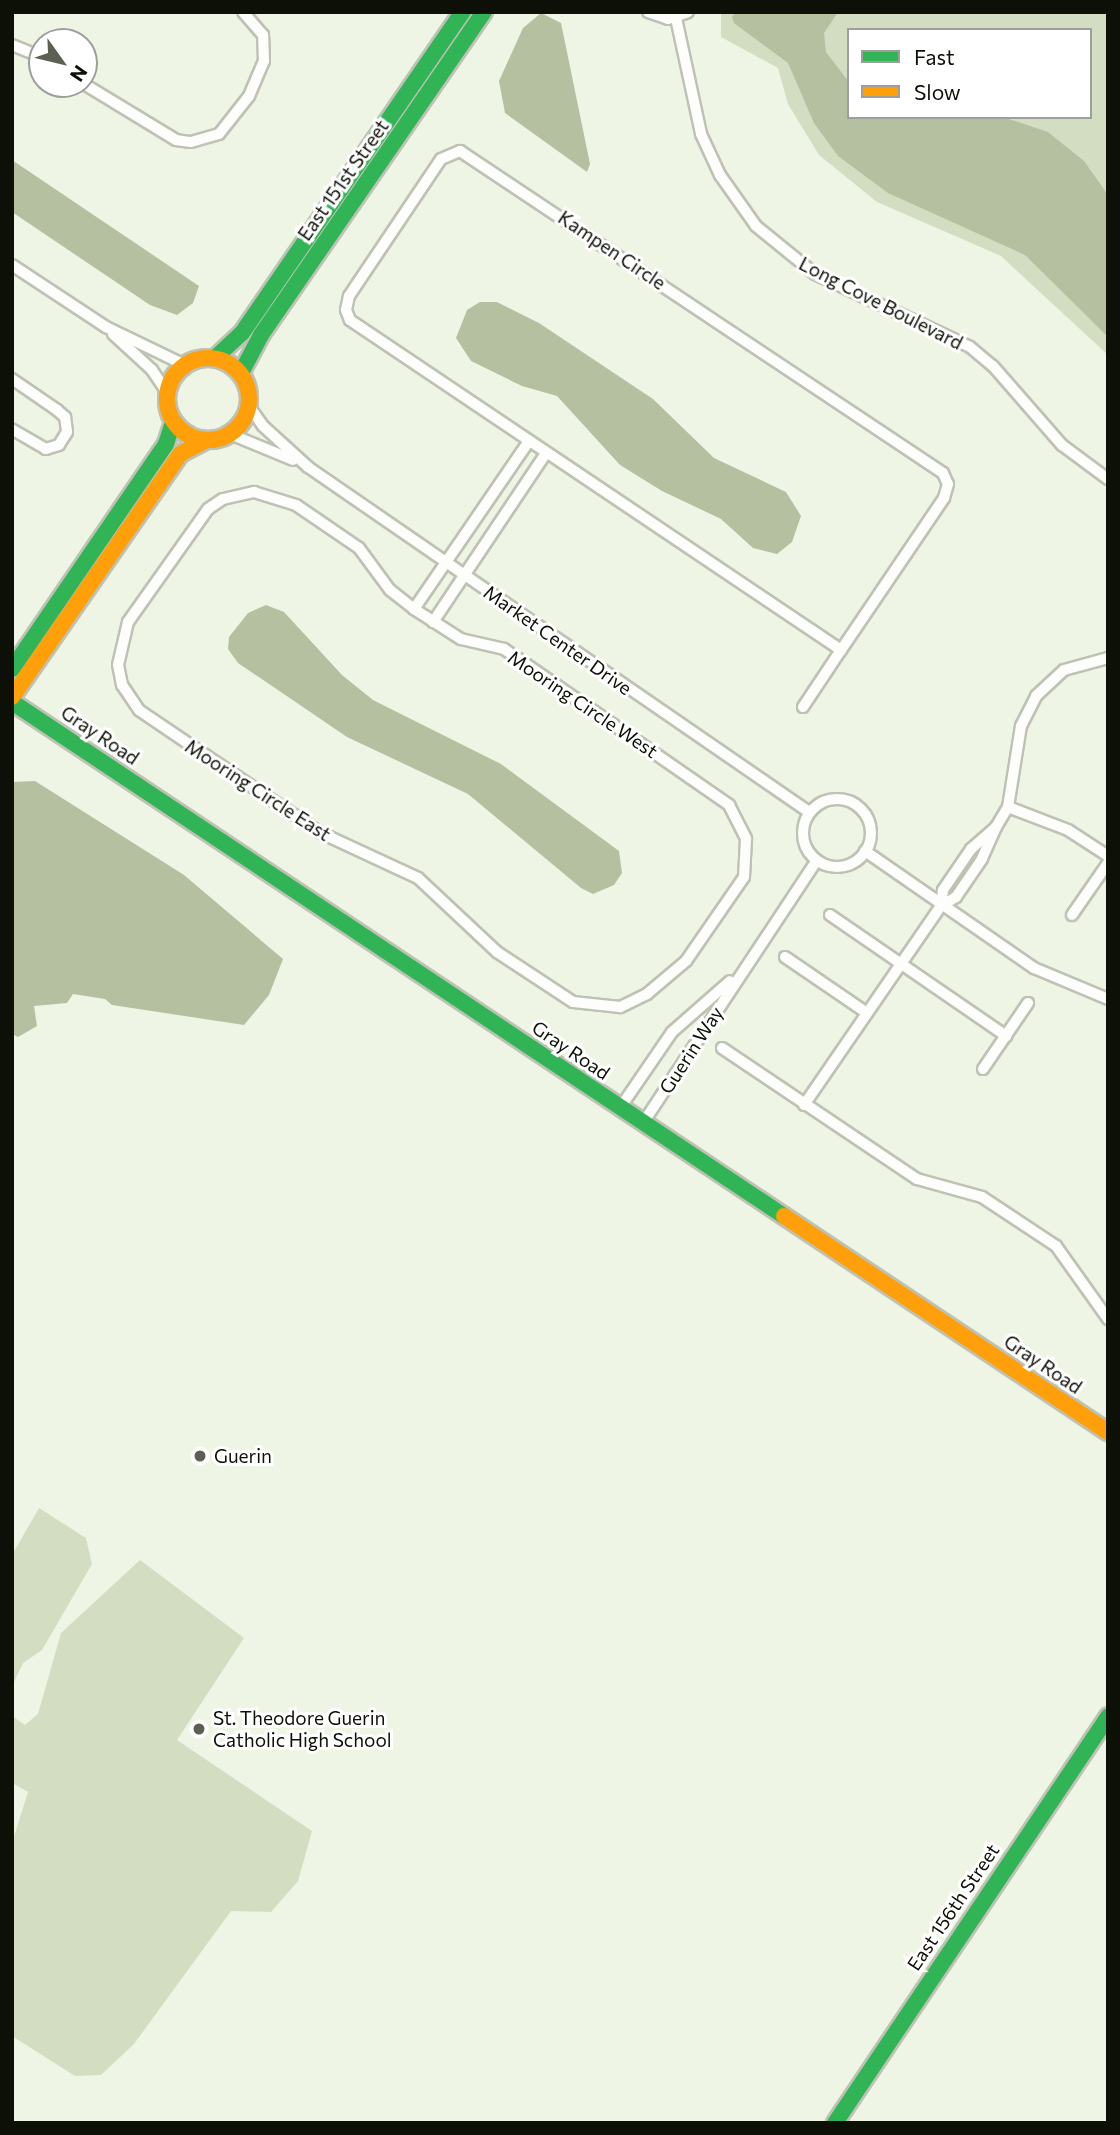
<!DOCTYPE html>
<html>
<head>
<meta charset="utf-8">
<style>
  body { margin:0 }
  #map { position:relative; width:1120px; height:2135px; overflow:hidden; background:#eff5e4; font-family:Commissioner,sans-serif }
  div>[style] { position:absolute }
  .green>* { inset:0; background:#d3ddc1 }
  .water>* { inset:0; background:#b5c0a0 }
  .roads { filter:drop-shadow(2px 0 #bec2b5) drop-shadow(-2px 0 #bec2b5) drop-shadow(0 2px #bec2b5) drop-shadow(0 -2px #bec2b5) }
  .street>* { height:10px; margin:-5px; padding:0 5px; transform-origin:5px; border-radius:5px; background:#fdfefb }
  .street>.ring { margin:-5px; padding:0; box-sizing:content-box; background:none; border:10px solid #fdfefb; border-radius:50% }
  .fast>* { height:16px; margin:-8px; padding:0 8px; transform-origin:8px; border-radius:8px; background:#30b455 }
  .slow>* { height:16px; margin:-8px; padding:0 8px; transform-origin:8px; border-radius:8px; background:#ff9f0a }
  .slow>.ring { margin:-8px; padding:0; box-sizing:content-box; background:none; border:16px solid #ff9f0a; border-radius:50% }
  .dots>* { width:19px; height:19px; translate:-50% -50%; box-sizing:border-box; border:4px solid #fff; border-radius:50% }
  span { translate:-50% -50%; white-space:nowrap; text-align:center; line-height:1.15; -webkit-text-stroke:6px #fff; paint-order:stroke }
  .street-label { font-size:19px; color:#0d1006 }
  .poi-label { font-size:19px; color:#0d1006 }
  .left { translate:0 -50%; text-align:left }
  .frame { position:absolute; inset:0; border:14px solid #0d1006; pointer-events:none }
  .legend { position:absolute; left:847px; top:28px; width:245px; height:91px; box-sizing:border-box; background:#fff; border:2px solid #9e9f9b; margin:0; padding:9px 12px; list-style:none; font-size:21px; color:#0d1006 }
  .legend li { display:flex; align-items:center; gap:14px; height:35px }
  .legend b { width:35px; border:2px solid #9e9f9b }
  .north { position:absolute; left:28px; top:28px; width:70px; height:70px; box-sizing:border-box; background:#fff; border:2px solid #9e9f9b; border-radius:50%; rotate:124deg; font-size:19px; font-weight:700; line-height:28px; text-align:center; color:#0d1006 }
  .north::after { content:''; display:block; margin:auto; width:24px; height:32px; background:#5c6054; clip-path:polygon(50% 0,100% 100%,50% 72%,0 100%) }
</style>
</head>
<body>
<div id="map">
  <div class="green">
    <div style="clip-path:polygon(evenodd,721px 12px,1108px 12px,1108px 355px,1001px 256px,877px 202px,819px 155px,788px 104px,778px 68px,721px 37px,721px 12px,849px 30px,1090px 30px,1090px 117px,849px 117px,849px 30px)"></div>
    <div style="clip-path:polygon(39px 1508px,86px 1538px,92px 1564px,42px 1650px,23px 1663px,12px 1686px,12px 1555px)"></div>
    <div style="clip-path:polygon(140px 1560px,244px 1638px,177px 1740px,312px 1831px,298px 1881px,271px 1912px,231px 1911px,134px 2044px,101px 2075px,75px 2076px,12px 2036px,12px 1843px,28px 1792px,12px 1783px,12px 1716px,25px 1725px,38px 1714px,61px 1633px)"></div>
  </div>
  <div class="water">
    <div style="clip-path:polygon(736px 12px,838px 12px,824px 33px,826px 52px,849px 82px,849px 117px,1003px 117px,1048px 132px,1084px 161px,1108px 195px,1108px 337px,1025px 255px,888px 193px,838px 156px,814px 123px,788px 63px,734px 23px,732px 17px)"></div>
    <div style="clip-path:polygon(541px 13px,561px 23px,590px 164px,587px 172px,505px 113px,499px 81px,523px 28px)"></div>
    <div style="clip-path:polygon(12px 160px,199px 286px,193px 303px,177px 315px,150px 305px,12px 212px)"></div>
    <div style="clip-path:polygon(480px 302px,497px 302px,539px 323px,653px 399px,714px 458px,786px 492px,801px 516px,792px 542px,777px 554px,753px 548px,721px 519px,662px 491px,620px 465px,557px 396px,522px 386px,471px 361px,456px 338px,467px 310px)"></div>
    <div style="clip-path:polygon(266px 605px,284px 612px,342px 675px,373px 700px,501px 764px,619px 851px,622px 873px,614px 885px,593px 894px,581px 888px,468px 794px,347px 737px,238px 663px,228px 649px,229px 637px,248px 613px)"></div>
    <div style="clip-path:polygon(35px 781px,184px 875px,283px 959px,269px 995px,244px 1025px,112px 1005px,105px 999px,73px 994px,67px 1003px,34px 1006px,37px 1026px,18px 1037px,12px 1034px,12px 782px)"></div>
  </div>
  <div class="roads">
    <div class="street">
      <div style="left:648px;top:12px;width:21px;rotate:19deg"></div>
      <div style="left:668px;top:19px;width:21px;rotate:-19deg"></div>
      <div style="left:676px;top:18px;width:119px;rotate:77.8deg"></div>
      <div style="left:701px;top:134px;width:45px;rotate:65.1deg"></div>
      <div style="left:720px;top:175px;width:62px;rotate:54.8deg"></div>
      <div style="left:756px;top:226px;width:76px;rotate:39.1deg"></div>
      <div style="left:815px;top:274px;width:171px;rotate:25.2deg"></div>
      <div style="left:970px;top:347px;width:30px;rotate:40deg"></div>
      <div style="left:993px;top:366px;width:105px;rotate:48.9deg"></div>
      <div style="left:1062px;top:445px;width:57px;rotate:36.5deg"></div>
      <div style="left:12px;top:45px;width:32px;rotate:22deg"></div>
      <div style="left:84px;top:84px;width:108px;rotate:31.3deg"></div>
      <div style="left:176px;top:140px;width:15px;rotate:8deg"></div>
      <div style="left:191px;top:142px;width:29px;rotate:-16deg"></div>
      <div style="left:219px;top:134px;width:48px;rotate:-51.7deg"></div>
      <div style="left:249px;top:96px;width:38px;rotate:-67deg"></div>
      <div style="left:264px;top:61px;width:26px;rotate:-92deg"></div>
      <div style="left:263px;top:35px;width:30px;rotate:-131deg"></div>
      <div style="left:460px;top:151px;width:580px;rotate:33.69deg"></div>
      <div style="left:943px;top:473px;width:12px;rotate:66deg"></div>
      <div style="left:948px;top:484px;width:15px;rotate:106deg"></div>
      <div style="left:944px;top:498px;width:184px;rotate:124.1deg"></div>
      <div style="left:841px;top:650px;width:592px;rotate:-146.1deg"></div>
      <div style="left:350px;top:320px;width:11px;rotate:-112deg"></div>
      <div style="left:346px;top:310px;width:14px;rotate:-78deg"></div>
      <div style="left:349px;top:296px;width:165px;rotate:-56.1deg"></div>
      <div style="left:441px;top:159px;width:21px;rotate:-23deg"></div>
      <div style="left:12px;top:265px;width:113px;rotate:33.4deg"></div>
      <div style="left:106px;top:327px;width:88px;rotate:25.7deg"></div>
      <div style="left:113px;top:334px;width:53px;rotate:42.7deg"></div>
      <div style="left:152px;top:370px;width:27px;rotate:56deg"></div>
      <div style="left:12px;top:379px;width:55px;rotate:34.6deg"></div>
      <div style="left:57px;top:410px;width:11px;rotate:41deg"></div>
      <div style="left:65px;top:417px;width:15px;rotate:82deg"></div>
      <div style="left:67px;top:432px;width:15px;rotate:122deg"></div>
      <div style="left:59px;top:445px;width:14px;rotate:163deg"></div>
      <div style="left:46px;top:449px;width:39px;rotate:-150deg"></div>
      <div style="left:249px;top:406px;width:24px;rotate:55deg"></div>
      <div style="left:263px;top:426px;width:61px;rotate:42.3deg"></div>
      <div style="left:308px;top:467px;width:608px;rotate:34.55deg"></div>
      <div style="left:230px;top:434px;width:68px;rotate:22.4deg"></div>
      <div style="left:254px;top:492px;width:44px;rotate:17.2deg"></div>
      <div style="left:296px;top:505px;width:76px;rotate:34.3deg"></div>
      <div style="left:359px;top:548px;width:52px;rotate:53.6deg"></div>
      <div style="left:390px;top:590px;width:31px;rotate:38deg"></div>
      <div style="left:414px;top:609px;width:56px;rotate:32.6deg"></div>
      <div style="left:461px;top:639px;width:44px;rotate:13.1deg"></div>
      <div style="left:504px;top:649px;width:274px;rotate:34.7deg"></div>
      <div style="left:729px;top:805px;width:38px;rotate:63deg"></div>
      <div style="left:746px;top:839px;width:38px;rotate:93deg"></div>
      <div style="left:744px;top:877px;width:102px;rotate:124.6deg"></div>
      <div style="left:686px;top:961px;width:51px;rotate:139.8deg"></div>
      <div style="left:647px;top:994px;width:30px;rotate:154deg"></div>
      <div style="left:620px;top:1007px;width:47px;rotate:-173.9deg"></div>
      <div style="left:573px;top:1002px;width:91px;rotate:-146.7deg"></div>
      <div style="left:497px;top:952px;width:108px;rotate:-136.9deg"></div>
      <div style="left:418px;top:878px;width:109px;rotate:-155.1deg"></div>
      <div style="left:319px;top:832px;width:217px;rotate:-145.9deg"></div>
      <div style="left:139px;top:710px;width:30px;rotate:-124deg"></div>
      <div style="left:122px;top:685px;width:20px;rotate:-101deg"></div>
      <div style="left:118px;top:665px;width:44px;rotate:-76.9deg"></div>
      <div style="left:128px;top:622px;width:138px;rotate:-54.7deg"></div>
      <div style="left:208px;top:509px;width:18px;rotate:-34deg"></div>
      <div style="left:223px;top:499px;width:32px;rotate:-13deg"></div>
      <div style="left:414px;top:609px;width:204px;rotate:-55.6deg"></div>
      <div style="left:433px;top:622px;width:203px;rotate:-56.2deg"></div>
      <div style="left:803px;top:707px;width:69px;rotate:-56.3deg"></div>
      <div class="ring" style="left:803px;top:799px;width:58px;height:58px"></div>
      <div style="left:1008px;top:807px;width:64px;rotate:21deg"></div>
      <div style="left:1068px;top:830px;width:48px;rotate:33deg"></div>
      <div style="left:996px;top:827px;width:23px;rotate:-59deg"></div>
      <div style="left:1008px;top:807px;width:82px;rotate:-80.9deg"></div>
      <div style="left:1021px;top:726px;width:34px;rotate:-63deg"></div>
      <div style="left:1036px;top:696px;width:38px;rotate:-43deg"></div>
      <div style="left:1064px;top:670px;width:46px;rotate:-15.3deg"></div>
      <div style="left:865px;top:851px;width:206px;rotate:34.7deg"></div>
      <div style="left:1034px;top:968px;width:80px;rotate:22.7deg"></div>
      <div style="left:830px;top:915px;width:214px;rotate:34.5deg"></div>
      <div style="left:1072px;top:915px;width:63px;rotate:-55.3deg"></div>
      <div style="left:785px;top:957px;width:99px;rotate:34.3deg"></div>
      <div style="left:722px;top:1048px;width:235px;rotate:33.9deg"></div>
      <div style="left:917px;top:1179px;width:67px;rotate:15.5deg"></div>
      <div style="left:982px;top:1197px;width:89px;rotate:33.5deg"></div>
      <div style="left:1056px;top:1246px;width:90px;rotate:54.5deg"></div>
      <div style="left:983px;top:1069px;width:80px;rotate:-55.7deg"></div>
      <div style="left:804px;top:1105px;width:242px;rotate:-55.5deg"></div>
      <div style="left:941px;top:906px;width:16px;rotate:-83deg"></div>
      <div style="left:943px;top:890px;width:50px;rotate:-55.7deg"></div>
      <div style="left:971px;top:849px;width:33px;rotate:-41deg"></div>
      <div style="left:996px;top:827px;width:35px;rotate:114deg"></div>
      <div style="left:982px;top:859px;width:46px;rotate:124.4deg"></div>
      <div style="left:956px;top:897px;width:17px;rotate:149deg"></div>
      <div style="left:620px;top:1108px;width:92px;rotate:-55.6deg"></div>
      <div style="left:672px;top:1032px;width:77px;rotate:-41.3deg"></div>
      <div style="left:643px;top:1123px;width:315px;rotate:-56.5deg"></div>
    </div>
    <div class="fast">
      <div style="left:215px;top:358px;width:37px;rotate:-43deg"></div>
      <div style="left:242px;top:333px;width:390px;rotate:-55.5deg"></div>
      <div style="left:241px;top:373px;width:43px;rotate:-62.2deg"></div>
      <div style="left:261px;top:335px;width:393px;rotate:-55.4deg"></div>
      <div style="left:12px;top:669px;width:273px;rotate:-55.6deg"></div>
      <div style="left:166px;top:444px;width:23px;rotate:-72deg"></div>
      <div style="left:12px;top:702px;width:927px;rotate:33.66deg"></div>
      <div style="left:835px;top:2123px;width:490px;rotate:-56.1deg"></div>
    </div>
    <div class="slow">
      <div class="ring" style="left:167px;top:358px;width:66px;height:66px"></div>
      <div style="left:12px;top:697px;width:295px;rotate:-55.3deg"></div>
      <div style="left:180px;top:454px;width:27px;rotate:-28deg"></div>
      <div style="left:784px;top:1216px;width:389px;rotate:33.7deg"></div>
    </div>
  </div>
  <div class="dots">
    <div style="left:200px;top:1456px;background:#5c6054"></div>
    <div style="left:199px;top:1729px;background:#5c6054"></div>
  </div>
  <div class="street-label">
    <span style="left:343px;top:180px;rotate:-55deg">East 151st Street</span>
    <span style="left:612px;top:250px;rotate:34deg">Kampen Circle</span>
    <span style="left:881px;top:303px;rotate:27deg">Long Cove Boulevard</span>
    <span style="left:558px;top:640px;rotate:35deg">Market Center Drive</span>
    <span style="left:583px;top:704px;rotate:34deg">Mooring Circle West</span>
    <span style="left:100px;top:735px;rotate:34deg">Gray Road</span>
    <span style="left:258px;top:790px;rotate:33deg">Mooring Circle East</span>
    <span style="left:571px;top:1050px;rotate:34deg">Gray Road</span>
    <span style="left:691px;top:1050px;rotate:-57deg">Guerin Way</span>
    <span style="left:1043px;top:1364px;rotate:34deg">Gray Road</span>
    <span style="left:953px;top:1907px;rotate:-56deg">East 156th Street</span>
  </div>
  <div class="poi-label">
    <span class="left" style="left:214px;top:1456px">Guerin</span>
    <span class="left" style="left:213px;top:1729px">St. Theodore Guerin<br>Catholic High School</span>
  </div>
  <div class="frame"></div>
  <ul class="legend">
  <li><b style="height:9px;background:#30b455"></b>Fast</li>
  <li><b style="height:9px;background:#ff9f0a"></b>Slow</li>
  </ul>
  <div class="north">N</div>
</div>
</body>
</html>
